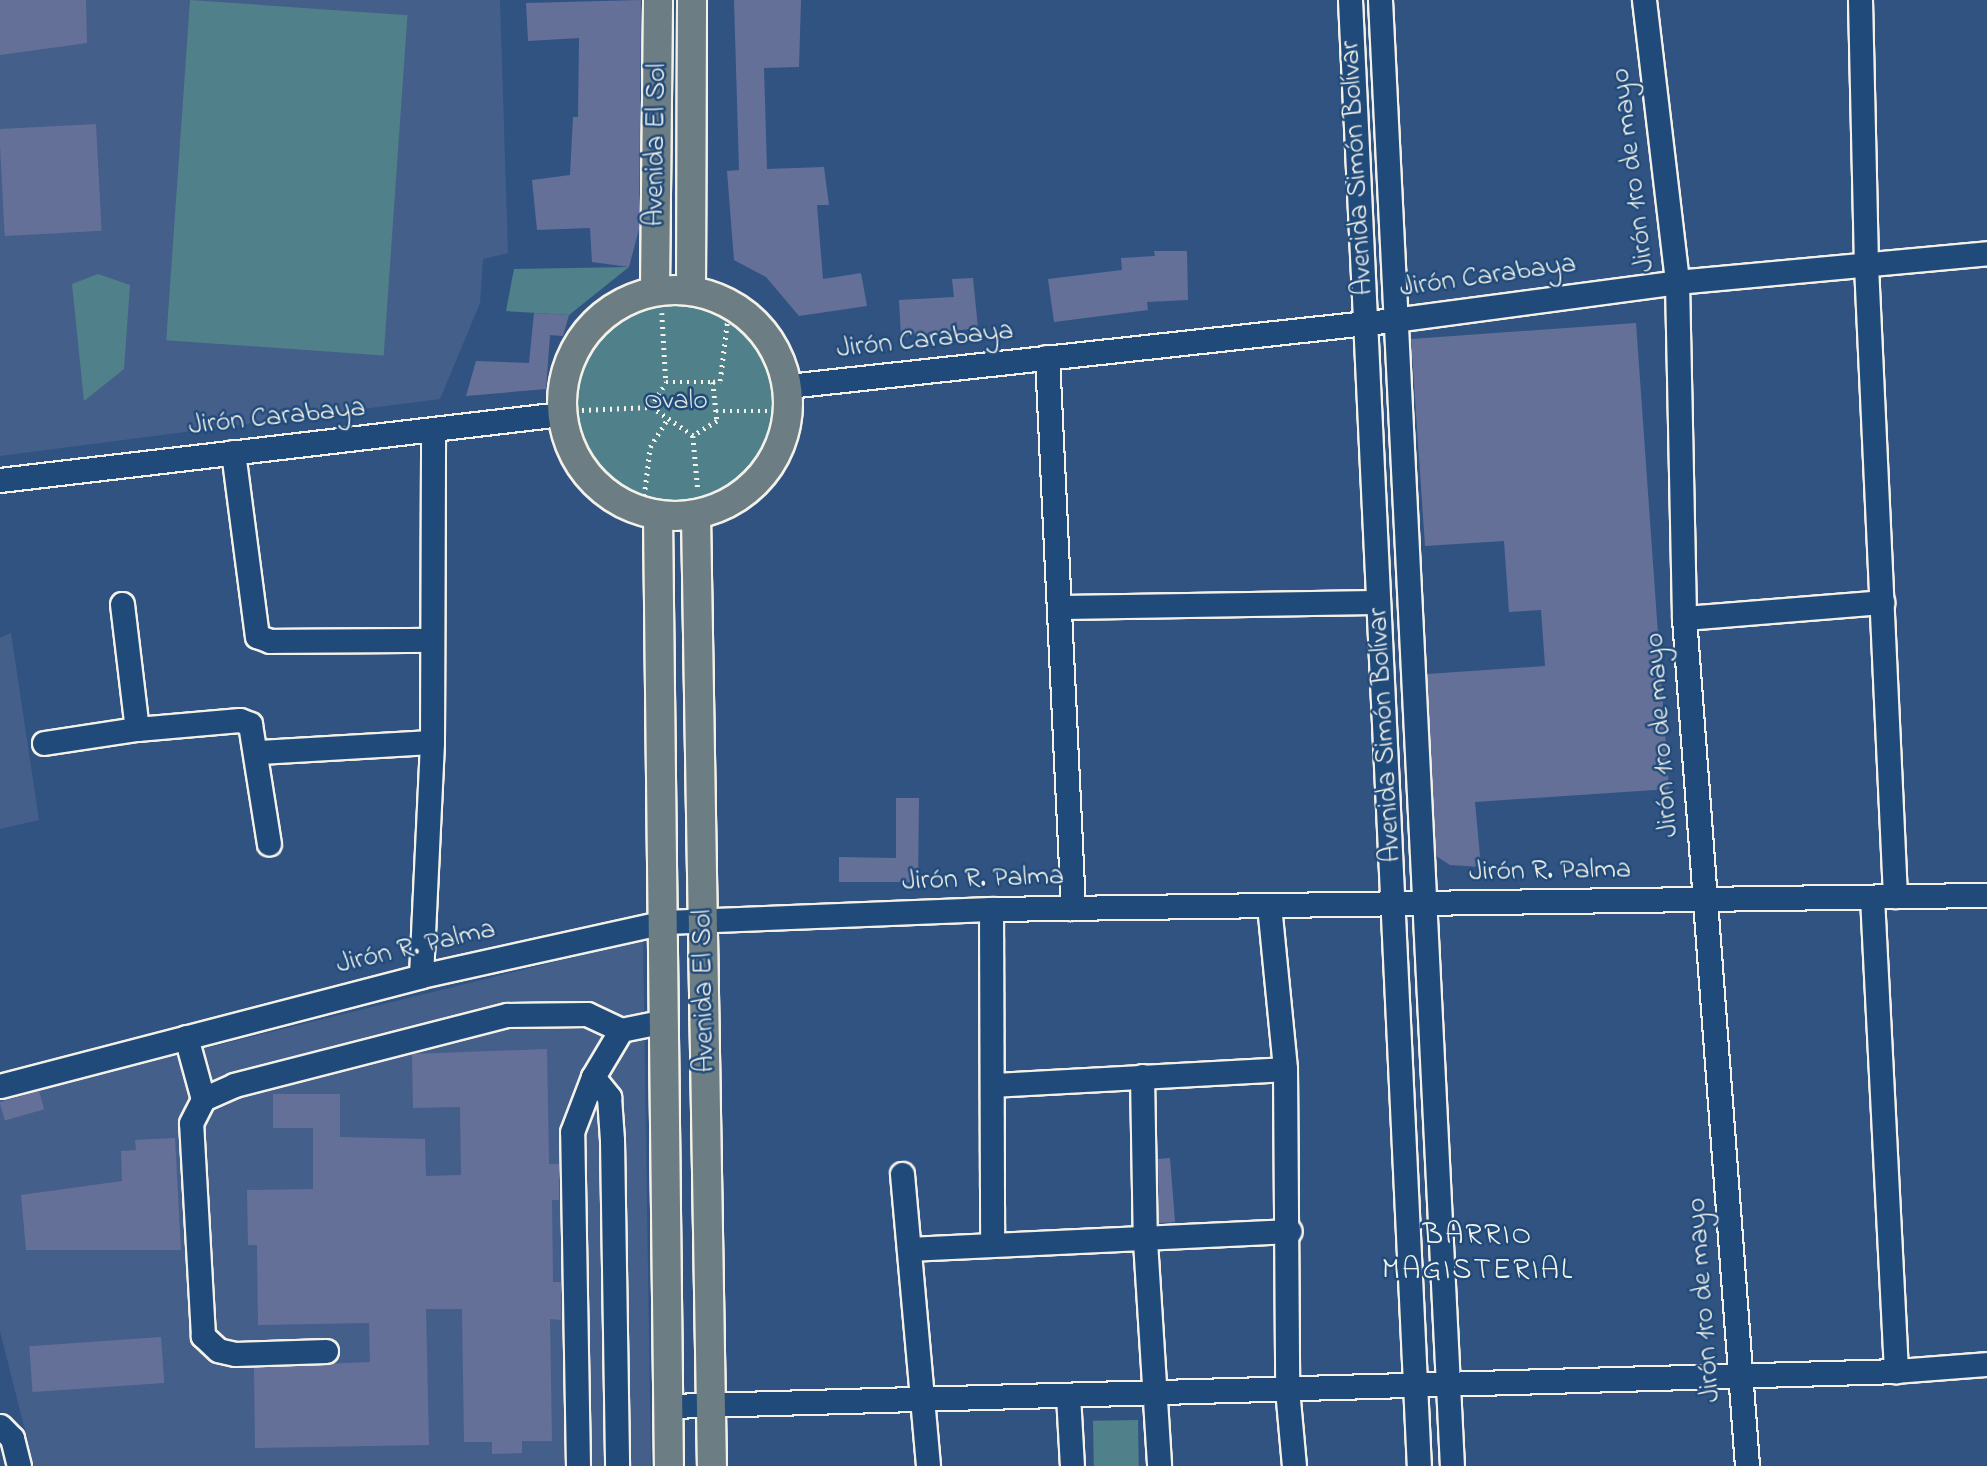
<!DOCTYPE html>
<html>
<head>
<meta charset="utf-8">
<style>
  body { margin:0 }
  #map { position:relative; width:1987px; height:1466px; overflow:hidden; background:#315382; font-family:"Indie Flower",sans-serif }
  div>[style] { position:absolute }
  .built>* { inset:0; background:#455f8b }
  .green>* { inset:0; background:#50808a; transform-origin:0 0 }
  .round { border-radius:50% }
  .building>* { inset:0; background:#657099; transform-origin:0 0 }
  .path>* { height:4.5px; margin-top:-2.25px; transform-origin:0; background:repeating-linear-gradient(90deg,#f4f1e8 0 2px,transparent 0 7px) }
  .path>.ring { margin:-2.25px; padding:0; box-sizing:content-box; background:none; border:4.5px solid #f4f1e8; border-radius:50% }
  .roads { filter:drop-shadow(2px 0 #f4f1e8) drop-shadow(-2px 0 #f4f1e8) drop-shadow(0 2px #f4f1e8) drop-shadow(0 -2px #f4f1e8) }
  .minor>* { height:23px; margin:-11.5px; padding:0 11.5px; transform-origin:11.5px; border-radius:11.5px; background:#1f4a7a }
  .major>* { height:28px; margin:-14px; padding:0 14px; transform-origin:14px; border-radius:14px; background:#6d7d84 }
  .major>.ring { margin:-14px; padding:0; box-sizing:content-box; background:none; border:28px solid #6d7d84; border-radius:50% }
  span { translate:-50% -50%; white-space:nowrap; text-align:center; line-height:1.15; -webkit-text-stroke:5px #1f4a7a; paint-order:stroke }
  .street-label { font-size:28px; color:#f4f1e8 }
  .park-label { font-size:28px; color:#dbe0da }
  .neighbourhood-label { font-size:30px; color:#f4f1e8; letter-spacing:2px }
</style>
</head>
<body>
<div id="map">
  <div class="built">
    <div style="clip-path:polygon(0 0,500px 0,508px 253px,483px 259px,480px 303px,440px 399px,0 456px)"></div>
    <div style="clip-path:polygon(11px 633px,39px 820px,0 829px,0 638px)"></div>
    <div style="clip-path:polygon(643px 940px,651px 1466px,34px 1466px,0 1331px,0 1099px)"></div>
  </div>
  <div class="green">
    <div style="left:190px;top:0;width:218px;height:341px;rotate:4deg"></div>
    <div style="clip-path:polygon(629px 267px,569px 315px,506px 311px,514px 269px)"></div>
    <div style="clip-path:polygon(98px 274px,130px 285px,124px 369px,84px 401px,72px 284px)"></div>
    <div class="round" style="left:575px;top:302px;width:202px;height:202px"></div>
    <div style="left:1138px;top:1420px;width:46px;height:45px;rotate:89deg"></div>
  </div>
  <div class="building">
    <div style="clip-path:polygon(0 0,86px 0,87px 43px,0 55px)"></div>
    <div style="clip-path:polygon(641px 0,639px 229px,629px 267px,592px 262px,590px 228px,537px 230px,532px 180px,570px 175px,573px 117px,578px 117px,579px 38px,528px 41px,526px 3px)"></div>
    <div style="clip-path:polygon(734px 0,801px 0,799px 67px,764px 68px,767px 169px,824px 167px,829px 205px,817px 205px,823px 279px,861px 273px,867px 306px,799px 316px,766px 277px,734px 260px,727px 171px,739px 170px)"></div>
    <div style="left:96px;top:124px;width:107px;height:97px;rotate:87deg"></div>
    <div style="clip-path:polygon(1154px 251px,1187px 251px,1188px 300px,1147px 302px,1148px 310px,1054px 322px,1048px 279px,1122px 270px,1121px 258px,1155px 256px)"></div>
    <div style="clip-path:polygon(973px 278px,978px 328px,901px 337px,899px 300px,954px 297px,952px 279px)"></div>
    <div style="clip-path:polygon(534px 313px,569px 315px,563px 336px,550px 335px,546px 389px,466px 396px,476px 361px,529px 363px)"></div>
    <div style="clip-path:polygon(1636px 323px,1669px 789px,1475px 802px,1481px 867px,1450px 865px,1436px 856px,1427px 674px,1545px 666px,1541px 610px,1509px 612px,1504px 541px,1425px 546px,1411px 339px)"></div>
    <div style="clip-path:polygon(896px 798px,919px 798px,918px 882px,839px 882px,839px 857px,896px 858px)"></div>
    <div style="clip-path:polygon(547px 1049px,549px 1164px,559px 1164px,559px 1200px,552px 1200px,553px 1282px,561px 1282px,561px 1320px,550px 1319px,552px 1441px,522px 1441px,522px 1453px,492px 1454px,492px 1442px,464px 1442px,462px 1309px,426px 1309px,429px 1445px,255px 1448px,254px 1367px,370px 1362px,369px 1323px,258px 1325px,257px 1245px,248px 1245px,247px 1190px,313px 1189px,313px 1128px,273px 1128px,273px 1094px,340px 1094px,340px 1137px,425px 1139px,426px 1176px,461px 1175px,460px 1107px,413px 1108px,412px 1054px)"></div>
    <div style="left:39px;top:1091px;width:19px;height:41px;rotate:74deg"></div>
    <div style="clip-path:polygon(175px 1138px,181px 1250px,26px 1250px,21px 1195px,122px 1181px,121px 1151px,136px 1150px,135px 1140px)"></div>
    <div style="clip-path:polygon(1170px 1158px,1175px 1222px,1159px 1223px,1158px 1159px)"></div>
    <div style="left:161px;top:1337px;width:46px;height:132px;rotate:86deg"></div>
  </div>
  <div class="path">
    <div class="ring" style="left:575px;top:302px;width:197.5px;height:197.5px"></div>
    <div style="left:662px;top:313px;width:69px;rotate:86.7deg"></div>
    <div style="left:713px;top:382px;width:7px;rotate:-8deg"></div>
    <div style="left:720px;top:381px;width:66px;rotate:-83.1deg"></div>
    <div style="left:582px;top:410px;width:69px;rotate:-2.5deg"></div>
    <div style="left:651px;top:407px;width:29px;rotate:-59deg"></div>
    <div style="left:666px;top:382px;width:47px"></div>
    <div style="left:713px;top:382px;width:39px;rotate:84deg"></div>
    <div style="left:717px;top:421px;width:28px;rotate:148deg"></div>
    <div style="left:693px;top:436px;width:51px;rotate:-145.4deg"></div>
    <div style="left:716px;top:411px;width:61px"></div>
    <div style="left:693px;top:436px;width:54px;rotate:84.7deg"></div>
    <div style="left:644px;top:496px;width:49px;rotate:-83deg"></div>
    <div style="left:650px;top:447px;width:34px;rotate:-58deg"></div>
  </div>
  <div class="roads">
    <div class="minor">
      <div style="left:1350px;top:0;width:1468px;rotate:87.31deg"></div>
      <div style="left:1380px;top:0;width:1468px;rotate:87.19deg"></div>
      <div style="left:1644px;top:0;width:284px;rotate:83.3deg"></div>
      <div style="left:1677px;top:282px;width:336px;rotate:88.8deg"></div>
      <div style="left:1684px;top:618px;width:850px;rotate:85.75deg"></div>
      <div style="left:1860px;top:0;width:265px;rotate:88.7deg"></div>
      <div style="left:1866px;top:265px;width:632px;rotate:87.37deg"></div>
      <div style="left:1047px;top:357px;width:552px;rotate:87.3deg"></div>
      <div style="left:788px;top:386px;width:610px;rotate:-6.22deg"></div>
      <div style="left:1394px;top:320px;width:286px;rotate:-7.6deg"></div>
      <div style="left:1677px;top:282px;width:311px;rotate:-5.3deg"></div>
      <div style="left:233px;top:452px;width:186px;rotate:82.6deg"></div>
      <div style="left:257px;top:636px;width:14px;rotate:21deg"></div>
      <div style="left:270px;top:641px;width:162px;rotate:-0.4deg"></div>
      <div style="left:0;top:480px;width:565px;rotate:-6.71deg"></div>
      <div style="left:122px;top:604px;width:126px;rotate:83.2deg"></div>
      <div style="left:1059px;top:607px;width:319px;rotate:-0.9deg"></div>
      <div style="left:1684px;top:618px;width:199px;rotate:-4.6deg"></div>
      <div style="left:44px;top:743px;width:94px;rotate:-8.6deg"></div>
      <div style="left:137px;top:729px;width:103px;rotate:-5deg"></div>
      <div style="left:240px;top:720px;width:11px;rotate:22deg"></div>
      <div style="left:250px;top:724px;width:121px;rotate:81deg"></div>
      <div style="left:258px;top:752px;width:174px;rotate:-3.3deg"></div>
      <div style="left:1872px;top:897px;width:475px;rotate:87.1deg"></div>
      <div style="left:1269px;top:905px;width:165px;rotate:84.4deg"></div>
      <div style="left:1285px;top:1069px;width:320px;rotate:89.6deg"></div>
      <div style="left:1287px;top:1389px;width:77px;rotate:84.8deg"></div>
      <div style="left:991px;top:909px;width:335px;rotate:89.8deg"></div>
      <div style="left:421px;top:976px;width:234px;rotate:-87.3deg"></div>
      <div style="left:432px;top:742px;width:312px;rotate:-89.8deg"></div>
      <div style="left:186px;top:1037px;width:64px;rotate:74.7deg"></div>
      <div style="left:1142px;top:1076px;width:165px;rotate:89deg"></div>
      <div style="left:1145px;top:1241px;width:225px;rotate:86.4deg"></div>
      <div style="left:593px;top:1077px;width:26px;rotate:51deg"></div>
      <div style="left:609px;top:1097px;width:43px;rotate:86deg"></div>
      <div style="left:612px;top:1140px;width:326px;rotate:89.1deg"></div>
      <div style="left:993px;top:1085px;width:292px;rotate:-3.1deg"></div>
      <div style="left:0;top:1086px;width:435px;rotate:-14.6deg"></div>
      <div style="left:421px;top:976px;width:249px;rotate:-12.5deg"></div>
      <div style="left:664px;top:922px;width:327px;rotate:-2.3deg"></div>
      <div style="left:991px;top:909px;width:996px;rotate:-0.81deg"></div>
      <div style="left:902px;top:1174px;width:293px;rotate:84.9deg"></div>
      <div style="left:909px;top:1249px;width:381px;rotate:-2.7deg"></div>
      <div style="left:326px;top:1351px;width:91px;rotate:178.1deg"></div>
      <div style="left:235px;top:1354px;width:17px;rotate:-167deg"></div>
      <div style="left:218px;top:1350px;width:21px;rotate:-137deg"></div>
      <div style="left:203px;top:1336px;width:213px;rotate:-93.2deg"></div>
      <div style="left:191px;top:1123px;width:27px;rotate:-63deg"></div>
      <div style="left:203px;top:1099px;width:34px;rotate:-24deg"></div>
      <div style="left:234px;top:1085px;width:282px;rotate:-14.4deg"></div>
      <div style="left:507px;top:1015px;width:80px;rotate:-0.7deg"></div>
      <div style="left:587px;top:1014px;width:38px;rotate:25deg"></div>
      <div style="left:1068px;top:1395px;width:71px;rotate:86.8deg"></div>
      <div style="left:669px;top:1406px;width:1227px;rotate:-1.63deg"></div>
      <div style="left:1896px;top:1371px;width:91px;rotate:-4.4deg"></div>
      <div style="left:0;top:1426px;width:17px;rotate:45deg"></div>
      <div style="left:12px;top:1438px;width:29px;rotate:76deg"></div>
      <div style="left:578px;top:1466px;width:334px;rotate:-91deg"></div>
      <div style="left:572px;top:1132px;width:59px;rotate:-69.1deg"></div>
      <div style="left:593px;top:1077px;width:55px;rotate:-59.2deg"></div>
      <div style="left:621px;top:1030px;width:45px;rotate:-11.6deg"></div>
    </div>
    <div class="major">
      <div class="ring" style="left:562px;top:290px;width:198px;height:198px"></div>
      <div style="left:655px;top:290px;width:290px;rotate:-89.4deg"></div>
      <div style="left:691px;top:290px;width:290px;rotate:-89.8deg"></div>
      <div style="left:696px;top:515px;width:951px;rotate:89.04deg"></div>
      <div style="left:658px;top:516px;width:950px;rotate:89.34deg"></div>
    </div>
  </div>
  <div class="street-label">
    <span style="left:657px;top:145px;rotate:-89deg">Avenida El Sol</span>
    <span style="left:1358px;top:168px;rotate:-93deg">Avenida Simón Bolívar</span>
    <span style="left:1634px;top:170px;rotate:-97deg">Jirón 1ro de mayo</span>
    <span style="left:1488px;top:277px;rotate:-8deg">Jirón Carabaya</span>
    <span style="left:925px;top:341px;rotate:-6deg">Jirón Carabaya</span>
    <span style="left:277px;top:418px;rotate:-6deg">Jirón Carabaya</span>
    <span style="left:1386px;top:735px;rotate:-93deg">Avenida Simón Bolívar</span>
    <span style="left:1663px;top:735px;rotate:-94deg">Jirón 1ro de mayo</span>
    <span style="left:1550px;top:872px;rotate:-1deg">Jirón R. Palma</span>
    <span style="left:983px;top:880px;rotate:-2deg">Jirón R. Palma</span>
    <span style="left:416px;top:948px;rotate:-13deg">Jirón R. Palma</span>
    <span style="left:705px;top:991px;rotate:-91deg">Avenida El Sol</span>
    <span style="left:1705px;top:1300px;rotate:-94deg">Jirón 1ro de mayo</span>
  </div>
  <div class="park-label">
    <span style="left:676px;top:402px">Ovalo</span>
  </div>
  <div class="neighbourhood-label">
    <span style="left:1478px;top:1253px">BARRIO<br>MAGISTERIAL</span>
  </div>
</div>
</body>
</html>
